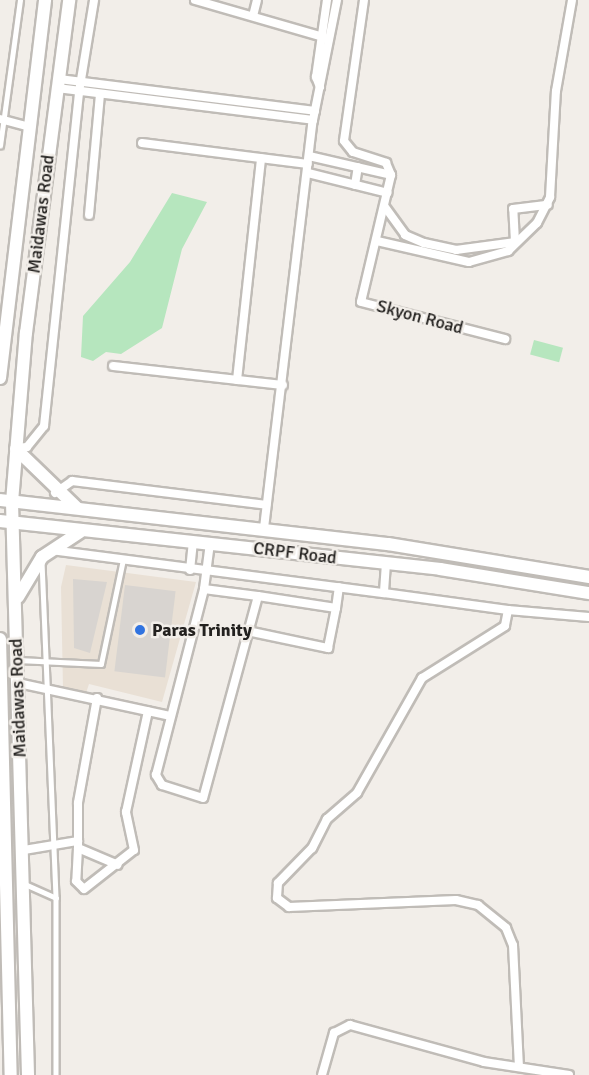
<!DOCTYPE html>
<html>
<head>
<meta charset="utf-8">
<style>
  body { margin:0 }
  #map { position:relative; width:589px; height:1075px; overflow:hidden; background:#f2eee9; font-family:Signika,sans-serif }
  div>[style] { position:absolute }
  .built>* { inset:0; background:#e9e0d5 }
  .green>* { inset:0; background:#b6e6be; transform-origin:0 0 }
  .building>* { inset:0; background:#d8d4d0; transform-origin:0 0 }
  .roads { filter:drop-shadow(2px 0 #c0bcb7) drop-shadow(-2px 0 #c0bcb7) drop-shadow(0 2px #c0bcb7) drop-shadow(0 -2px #c0bcb7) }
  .lane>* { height:4.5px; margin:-2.25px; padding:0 2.25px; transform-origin:2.25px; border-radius:2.25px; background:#fff }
  .street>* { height:8px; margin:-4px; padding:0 4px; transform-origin:4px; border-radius:4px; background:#fff }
  .secondary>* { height:12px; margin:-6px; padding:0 6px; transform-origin:6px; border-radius:6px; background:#fff }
  .dots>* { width:16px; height:16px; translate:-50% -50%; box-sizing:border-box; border:3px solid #f2eee9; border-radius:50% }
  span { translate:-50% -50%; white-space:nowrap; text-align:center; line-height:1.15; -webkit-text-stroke:5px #f2eee9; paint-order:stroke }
  .street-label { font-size:18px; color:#23211f }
  .poi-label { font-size:18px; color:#23211f; font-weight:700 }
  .left { translate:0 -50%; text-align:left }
</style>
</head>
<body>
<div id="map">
  <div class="built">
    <div style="clip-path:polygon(66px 565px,196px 582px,162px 702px,89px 684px,86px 693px,63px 689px,61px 587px)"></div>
  </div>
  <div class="green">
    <div style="clip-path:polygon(172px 193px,207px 202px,182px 249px,162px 328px,121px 354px,106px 352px,93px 361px,81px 357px,83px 316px,130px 262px)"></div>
    <div style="left:534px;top:340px;width:30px;height:15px;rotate:15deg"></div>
  </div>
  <div class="building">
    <div style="clip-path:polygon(73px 579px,107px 582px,90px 653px,74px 648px)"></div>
    <div style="left:125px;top:585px;width:51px;height:87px;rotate:7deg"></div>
  </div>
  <div class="roads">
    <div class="lane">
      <div style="left:0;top:146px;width:147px;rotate:-82.2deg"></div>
      <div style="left:42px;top:562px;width:336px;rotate:87.6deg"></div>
      <div style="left:56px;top:898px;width:177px;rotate:90deg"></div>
      <div style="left:18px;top:660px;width:83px;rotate:2.8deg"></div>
      <div style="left:101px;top:664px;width:106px;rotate:-78.1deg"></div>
      <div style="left:25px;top:884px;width:34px;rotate:24deg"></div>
    </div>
    <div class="street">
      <div style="left:195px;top:0;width:133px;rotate:16.1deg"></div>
      <div style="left:364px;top:0;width:142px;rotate:98.1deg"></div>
      <div style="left:344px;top:141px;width:14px;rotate:51deg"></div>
      <div style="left:353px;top:152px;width:35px;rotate:18deg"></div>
      <div style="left:386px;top:163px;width:13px;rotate:67deg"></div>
      <div style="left:253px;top:16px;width:16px;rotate:-76deg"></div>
      <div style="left:59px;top:79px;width:258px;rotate:7.1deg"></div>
      <div style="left:320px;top:87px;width:11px;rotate:-112deg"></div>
      <div style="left:316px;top:77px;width:78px;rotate:-81.9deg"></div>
      <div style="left:57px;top:88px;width:258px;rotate:7.1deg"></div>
      <div style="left:0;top:119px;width:28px;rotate:15deg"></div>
      <div style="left:142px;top:143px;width:167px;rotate:7.2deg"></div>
      <div style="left:309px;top:156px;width:84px;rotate:13deg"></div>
      <div style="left:391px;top:175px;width:130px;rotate:103.3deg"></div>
      <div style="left:361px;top:302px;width:149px;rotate:14.4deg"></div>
      <div style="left:308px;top:173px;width:82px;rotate:14deg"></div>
      <div style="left:355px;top:185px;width:18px;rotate:-81deg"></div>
      <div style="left:385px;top:207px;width:34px;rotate:54deg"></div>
      <div style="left:405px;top:235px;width:21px;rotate:23deg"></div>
      <div style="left:424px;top:243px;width:33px;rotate:12deg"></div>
      <div style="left:456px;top:250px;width:60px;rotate:-7.7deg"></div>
      <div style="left:89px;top:215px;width:121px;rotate:-84.8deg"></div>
      <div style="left:377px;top:241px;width:94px;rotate:12.9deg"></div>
      <div style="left:469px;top:262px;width:41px;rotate:-15.8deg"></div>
      <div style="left:508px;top:251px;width:40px;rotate:-44deg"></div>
      <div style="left:537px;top:223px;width:29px;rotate:-63deg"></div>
      <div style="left:550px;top:197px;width:106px;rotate:-86.8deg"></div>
      <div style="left:556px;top:91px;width:92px;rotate:-80deg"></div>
      <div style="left:515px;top:242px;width:33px;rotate:-93deg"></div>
      <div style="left:513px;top:209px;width:35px;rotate:-7deg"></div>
      <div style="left:113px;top:366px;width:171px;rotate:6.4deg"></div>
      <div style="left:237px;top:380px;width:223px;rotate:-83.8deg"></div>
      <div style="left:16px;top:448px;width:11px;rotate:-5deg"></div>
      <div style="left:27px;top:447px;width:27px;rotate:-51deg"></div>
      <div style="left:44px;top:426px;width:336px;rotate:-84deg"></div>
      <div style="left:79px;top:92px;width:93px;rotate:-80.7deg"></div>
      <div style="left:55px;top:493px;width:21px;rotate:-35deg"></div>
      <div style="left:72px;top:481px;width:196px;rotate:7deg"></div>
      <div style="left:264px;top:528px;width:411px;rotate:-83.2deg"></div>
      <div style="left:313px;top:120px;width:122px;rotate:-78.7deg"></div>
      <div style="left:51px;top:550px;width:336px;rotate:7.4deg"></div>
      <div style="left:386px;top:563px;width:30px;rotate:94deg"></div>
      <div style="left:384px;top:593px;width:125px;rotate:7.8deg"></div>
      <div style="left:508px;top:610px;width:16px;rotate:101deg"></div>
      <div style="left:505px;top:626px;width:98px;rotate:147.9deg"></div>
      <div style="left:422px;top:678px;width:132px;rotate:119.5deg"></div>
      <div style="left:357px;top:793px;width:40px;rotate:139deg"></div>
      <div style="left:327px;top:819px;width:33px;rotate:117deg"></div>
      <div style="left:312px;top:848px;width:49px;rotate:134.2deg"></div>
      <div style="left:278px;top:883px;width:15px;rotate:94deg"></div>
      <div style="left:277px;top:898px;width:15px;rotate:37deg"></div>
      <div style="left:289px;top:907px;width:167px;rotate:-2.4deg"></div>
      <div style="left:456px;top:900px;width:23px;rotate:13deg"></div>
      <div style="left:478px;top:905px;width:36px;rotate:39deg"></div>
      <div style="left:506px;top:928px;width:18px;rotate:68deg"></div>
      <div style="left:513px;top:945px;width:121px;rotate:87.2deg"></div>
      <div style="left:190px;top:570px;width:29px;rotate:-84deg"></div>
      <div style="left:204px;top:589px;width:54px;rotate:7.4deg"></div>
      <div style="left:258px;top:596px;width:209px;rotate:105.2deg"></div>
      <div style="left:203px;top:798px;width:43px;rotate:-162.4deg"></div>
      <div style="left:162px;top:785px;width:12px;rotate:-121deg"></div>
      <div style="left:156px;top:775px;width:192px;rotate:-75.5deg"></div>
      <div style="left:204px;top:589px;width:46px;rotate:-82.6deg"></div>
      <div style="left:336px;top:608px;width:21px;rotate:-82deg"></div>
      <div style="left:508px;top:610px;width:81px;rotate:4.9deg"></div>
      <div style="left:252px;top:632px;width:78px;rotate:11.9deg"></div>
      <div style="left:328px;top:648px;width:41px;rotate:-78.7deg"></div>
      <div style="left:336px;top:608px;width:79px;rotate:-171.3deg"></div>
      <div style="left:18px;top:683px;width:156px;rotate:12.2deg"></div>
      <div style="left:97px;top:698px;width:107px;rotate:100.3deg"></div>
      <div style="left:78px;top:803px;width:45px;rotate:90deg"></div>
      <div style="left:78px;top:848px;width:43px;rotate:23deg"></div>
      <div style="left:78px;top:848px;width:33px;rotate:93deg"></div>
      <div style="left:76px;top:881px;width:11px;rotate:45deg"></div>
      <div style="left:84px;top:889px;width:63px;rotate:-38deg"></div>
      <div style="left:134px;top:850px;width:39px;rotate:-102deg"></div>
      <div style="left:126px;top:812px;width:103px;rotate:-77.7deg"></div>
      <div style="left:24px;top:850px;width:55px;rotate:-9.5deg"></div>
      <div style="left:322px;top:1075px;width:44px;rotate:-74.1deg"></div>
      <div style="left:334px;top:1033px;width:18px;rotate:-27deg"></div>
      <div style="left:350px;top:1025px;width:139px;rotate:15.4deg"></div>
      <div style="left:484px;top:1062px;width:86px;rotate:8.7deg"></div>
    </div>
    <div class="secondary">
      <div style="left:0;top:378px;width:381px;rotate:-83.2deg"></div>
      <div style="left:16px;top:449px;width:85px;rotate:44deg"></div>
      <div style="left:0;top:500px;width:390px;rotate:6.5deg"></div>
      <div style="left:388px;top:544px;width:204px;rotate:9.3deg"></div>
      <div style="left:0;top:521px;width:443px;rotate:6.2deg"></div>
      <div style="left:440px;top:569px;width:151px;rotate:9.2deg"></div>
      <div style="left:18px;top:597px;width:47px;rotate:-59deg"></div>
      <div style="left:42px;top:557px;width:45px;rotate:-33.3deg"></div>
      <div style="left:0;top:639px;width:436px;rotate:88.6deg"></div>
      <div style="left:28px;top:1075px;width:573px;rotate:-91.6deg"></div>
      <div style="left:12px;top:502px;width:170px;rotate:-85.3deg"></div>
      <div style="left:26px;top:333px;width:336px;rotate:-82.6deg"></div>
    </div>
  </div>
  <div class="dots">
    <div style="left:140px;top:630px;background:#3073e0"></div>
  </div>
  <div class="street-label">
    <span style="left:41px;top:214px;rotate:-83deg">Maidawas Road</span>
    <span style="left:420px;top:317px;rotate:15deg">Skyon Road</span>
    <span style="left:295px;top:553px;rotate:7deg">CRPF Road</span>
    <span style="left:18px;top:698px;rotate:-92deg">Maidawas Road</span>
  </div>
  <div class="poi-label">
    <span class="left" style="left:152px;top:630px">Paras Trinity</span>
  </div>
</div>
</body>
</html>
